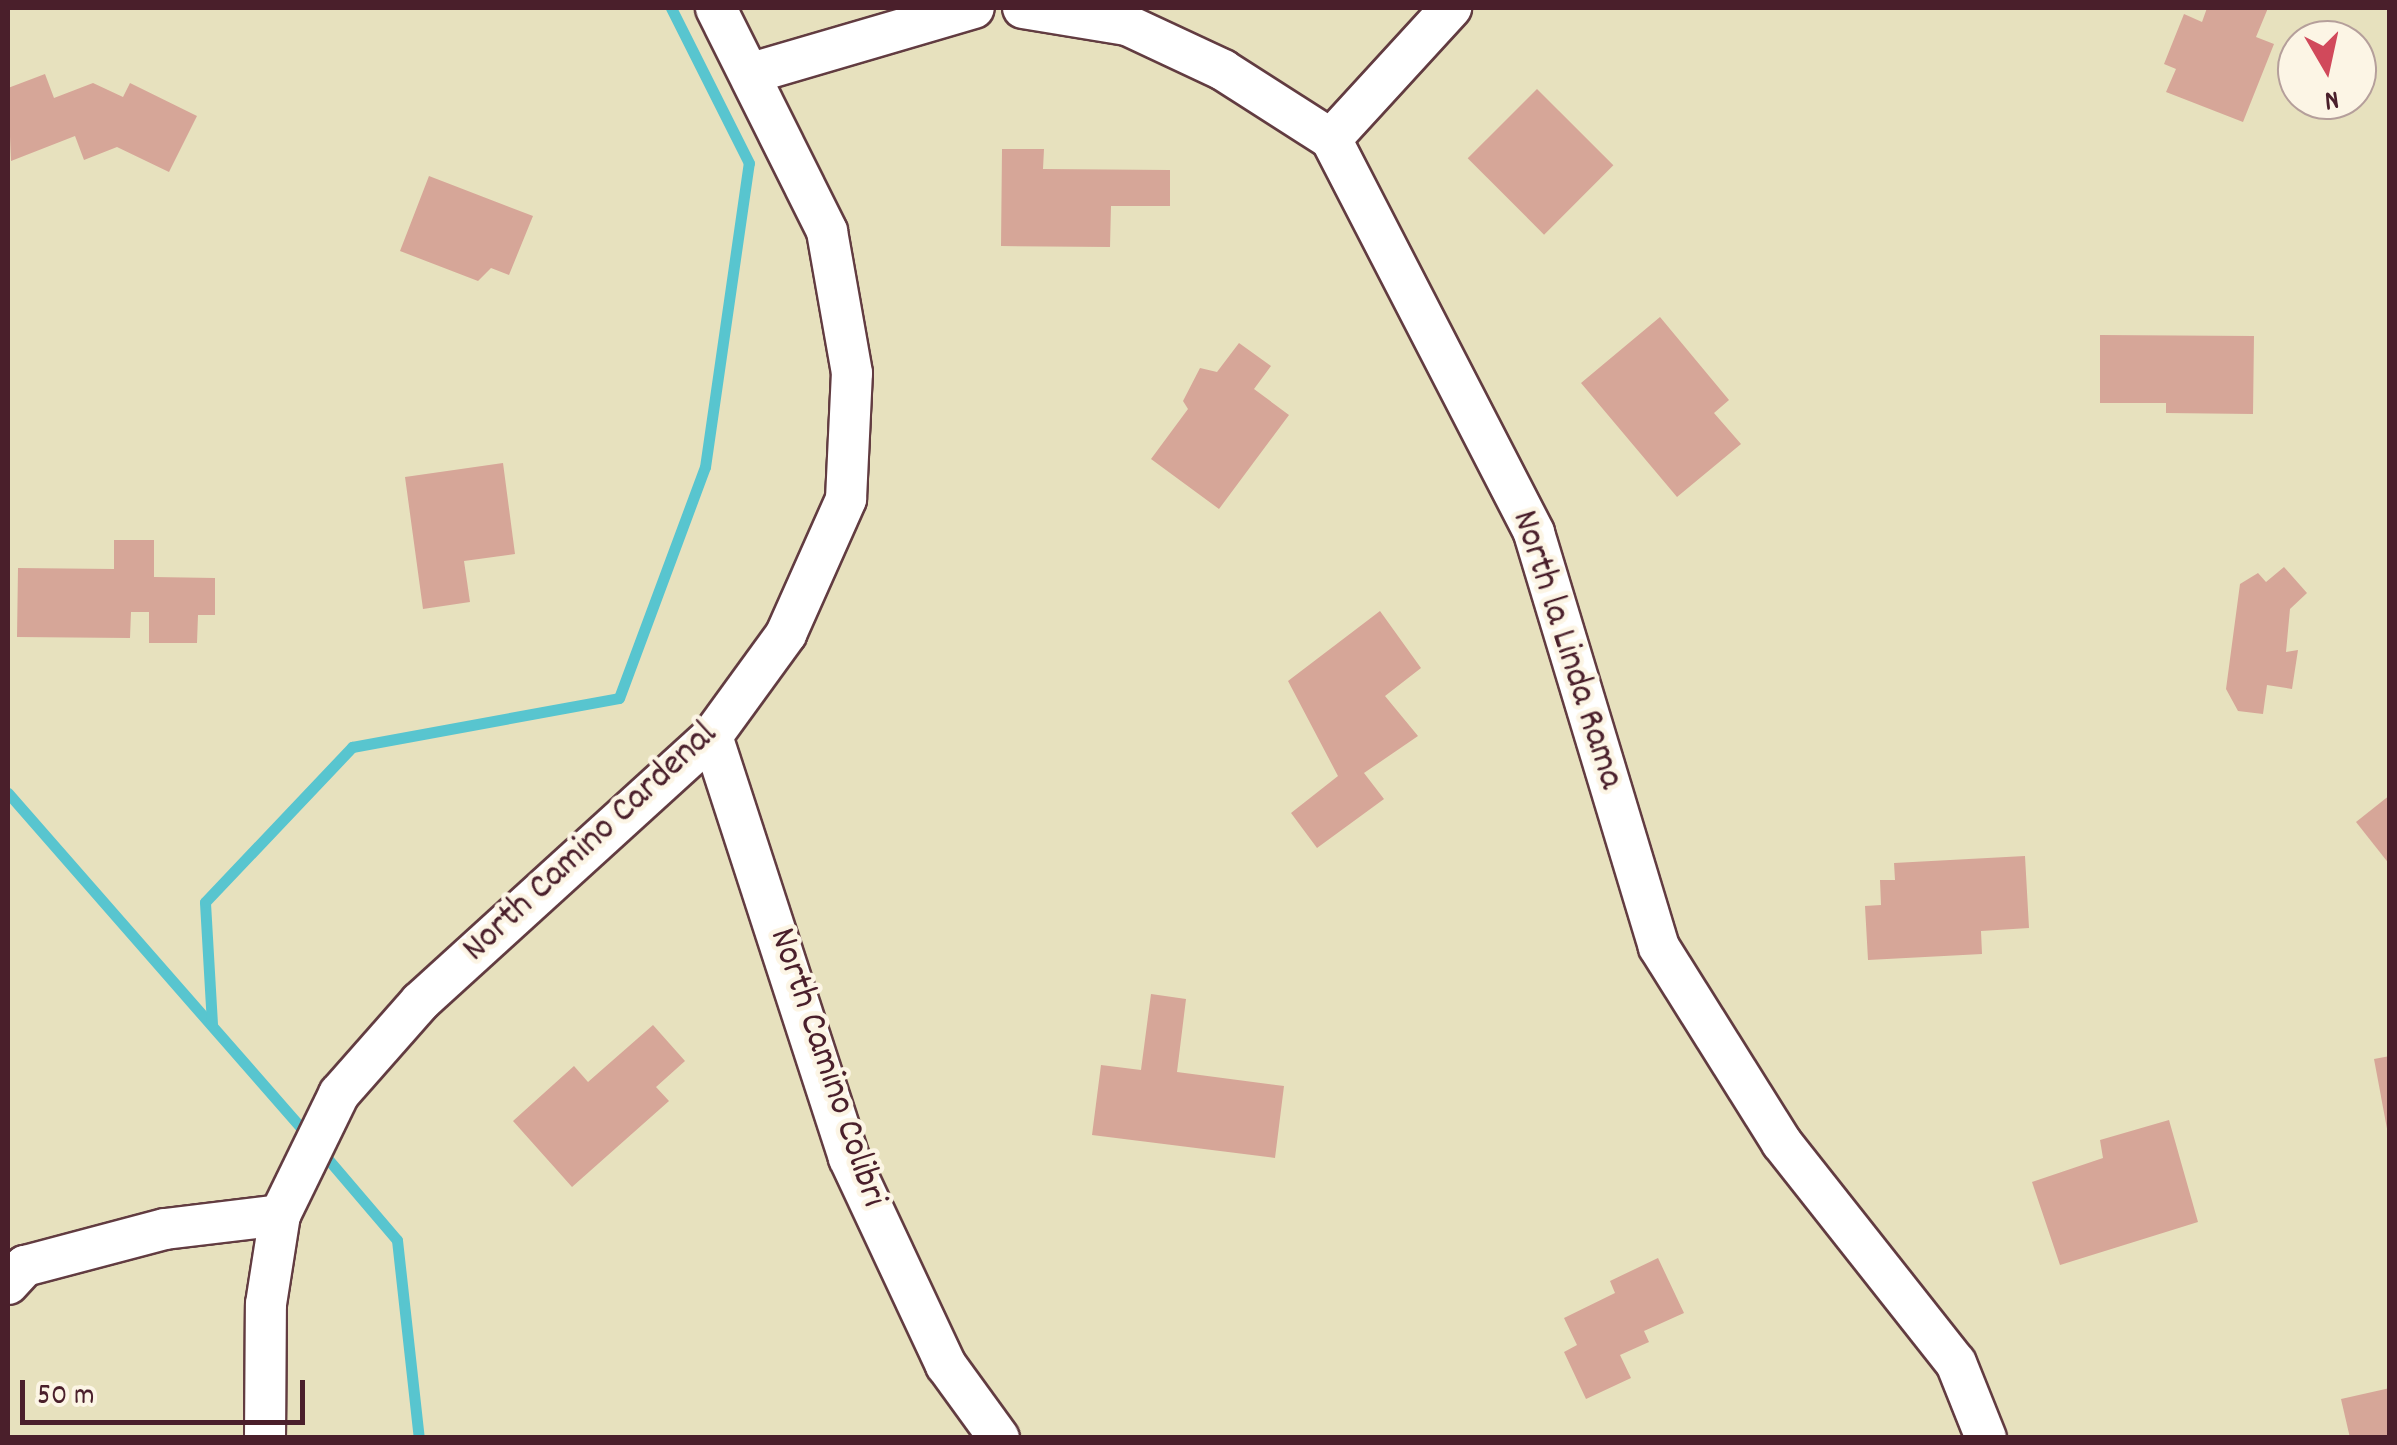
<!DOCTYPE html>
<html>
<head>
<meta charset="utf-8">
<style>
  body { margin:0 }
  #map { position:relative; width:2397px; height:1445px; overflow:hidden; background:#e7e1be; font-family:Dekko,sans-serif }
  div>[style] { position:absolute }
  .stream>* { height:11px; margin:-5.5px; padding:0 5.5px; transform-origin:5.5px; border-radius:5.5px; background:#58c5cf }
  .building>* { inset:0; background:#d6a698; transform-origin:0 0 }
  .roads { filter:drop-shadow(2px 0 #623c41) drop-shadow(-2px 0 #623c41) drop-shadow(0 2px #623c41) drop-shadow(0 -2px #623c41) }
  .minor>* { height:40px; margin:-20px; padding:0 20px; transform-origin:20px; border-radius:20px; background:#fff }
  span { translate:-50% -50%; white-space:nowrap; text-align:center; line-height:1.15; -webkit-text-stroke:9px #fcf5e5; paint-order:stroke }
  .street-label { font-size:38px; color:#4a1f2b }
  .frame { position:absolute; inset:0; border:10px solid #4a1f2b; pointer-events:none }
  .north { position:absolute; left:2277px; top:20px; width:100px; height:100px; box-sizing:border-box; background:#fcf5e5; border:2px solid #b59f9b; border-radius:50%; rotate:171deg; font-size:28px; font-weight:700; line-height:40px; text-align:center; color:#4a1f2b }
  .north::after { content:''; display:block; margin:auto; width:35px; height:45px; background:#d1495b; clip-path:polygon(50% 0,100% 100%,50% 72%,0 100%) }
  .scale { position:absolute; left:20px; top:1380px; width:285px; height:45px; box-sizing:border-box; border:5px solid #4a1f2b; border-top:0; padding-left:12px; font-size:30px; line-height:35px; white-space:nowrap; color:#4a1f2b; -webkit-text-stroke:8px #fcf5e5; paint-order:stroke }
</style>
</head>
<body>
<div id="map">
  <div class="stream">
    <div style="left:8px;top:793px;width:457px;rotate:48.8deg"></div>
    <div style="left:212px;top:1024px;width:122px;rotate:-93.3deg"></div>
    <div style="left:205px;top:902px;width:214px;rotate:-46.5deg"></div>
    <div style="left:352px;top:747px;width:271px;rotate:-10.4deg"></div>
    <div style="left:619px;top:698px;width:246px;rotate:-69.6deg"></div>
    <div style="left:705px;top:467px;width:307px;rotate:-81.8deg"></div>
    <div style="left:749px;top:163px;width:174px;rotate:-116.7deg"></div>
    <div style="left:321px;top:1151px;width:117px;rotate:49.5deg"></div>
    <div style="left:397px;top:1240px;width:199px;rotate:83.7deg"></div>
  </div>
  <div class="building">
    <div style="clip-path:polygon(2207px 8px,2268px 8px,2256px 37px,2274px 44px,2243px 122px,2166px 92px,2176px 69px,2164px 64px,2184px 14px,2202px 22px)"></div>
    <div style="clip-path:polygon(45px 74px,54px 98px,93px 83px,123px 97px,130px 83px,197px 116px,169px 172px,117px 147px,84px 160px,75px 136px,11px 161px,8px 88px)"></div>
    <div style="left:1537px;top:89px;width:108px;height:98px;rotate:45deg"></div>
    <div style="clip-path:polygon(1002px 149px,1044px 149px,1043px 169px,1170px 170px,1170px 206px,1111px 206px,1110px 247px,1001px 246px)"></div>
    <div style="clip-path:polygon(429px 176px,533px 216px,509px 275px,491px 268px,478px 281px,400px 251px)"></div>
    <div style="clip-path:polygon(1660px 317px,1729px 400px,1714px 413px,1741px 444px,1677px 497px,1581px 383px)"></div>
    <div style="clip-path:polygon(2100px 335px,2254px 336px,2253px 414px,2166px 413px,2166px 403px,2100px 403px)"></div>
    <div style="clip-path:polygon(1239px 343px,1271px 366px,1254px 389px,1289px 415px,1219px 509px,1151px 459px,1188px 409px,1183px 401px,1200px 368px,1217px 372px)"></div>
    <div style="clip-path:polygon(503px 463px,515px 554px,464px 561px,470px 602px,423px 609px,405px 477px)"></div>
    <div style="clip-path:polygon(114px 540px,154px 540px,154px 577px,215px 578px,215px 615px,198px 615px,197px 643px,149px 643px,149px 612px,131px 612px,130px 638px,17px 637px,18px 568px,114px 569px)"></div>
    <div style="clip-path:polygon(2284px 567px,2307px 593px,2290px 609px,2286px 652px,2298px 650px,2292px 689px,2267px 685px,2263px 714px,2238px 711px,2226px 689px,2240px 584px,2258px 573px,2266px 582px)"></div>
    <div style="clip-path:polygon(1380px 611px,1421px 668px,1385px 696px,1418px 736px,1364px 773px,1384px 799px,1317px 848px,1291px 813px,1338px 776px,1288px 681px)"></div>
    <div style="clip-path:polygon(2390px 795px,2390px 865px,2356px 822px)"></div>
    <div style="clip-path:polygon(2025px 856px,2029px 928px,1981px 931px,1982px 954px,1868px 960px,1865px 906px,1881px 905px,1880px 880px,1895px 880px,1894px 863px)"></div>
    <div style="clip-path:polygon(1151px 994px,1186px 999px,1177px 1072px,1284px 1086px,1275px 1158px,1092px 1135px,1101px 1065px,1141px 1070px)"></div>
    <div style="clip-path:polygon(653px 1025px,685px 1061px,656px 1087px,669px 1101px,572px 1187px,513px 1121px,574px 1066px,588px 1082px)"></div>
    <div style="clip-path:polygon(2390px 1056px,2390px 1134px,2388px 1134px,2374px 1059px)"></div>
    <div style="clip-path:polygon(2169px 1120px,2198px 1222px,2060px 1265px,2032px 1182px,2103px 1158px,2100px 1140px)"></div>
    <div style="clip-path:polygon(1658px 1258px,1684px 1313px,1644px 1331px,1649px 1342px,1620px 1355px,1631px 1378px,1586px 1399px,1564px 1352px,1577px 1345px,1564px 1318px,1615px 1293px,1610px 1281px)"></div>
    <div style="clip-path:polygon(2390px 1388px,2390px 1438px,2350px 1438px,2341px 1399px)"></div>
  </div>
  <div class="roads">
    <div class="minor">
      <div style="left:1023px;top:8px;width:105px;rotate:9.3deg"></div>
      <div style="left:1127px;top:25px;width:106px;rotate:25.1deg"></div>
      <div style="left:1223px;top:70px;width:128px;rotate:32.6deg"></div>
      <div style="left:1331px;top:139px;width:443px;rotate:62.7deg"></div>
      <div style="left:1534px;top:533px;width:432px;rotate:73.2deg"></div>
      <div style="left:1659px;top:947px;width:231px;rotate:57.9deg"></div>
      <div style="left:1782px;top:1143px;width:280px;rotate:51.7deg"></div>
      <div style="left:1956px;top:1363px;width:81px;rotate:68.2deg"></div>
      <div style="left:752px;top:73px;width:231px;rotate:-16.3deg"></div>
      <div style="left:1331px;top:139px;width:178px;rotate:-47.5deg"></div>
      <div style="left:712px;top:736px;width:444px;rotate:72deg"></div>
      <div style="left:849px;top:1158px;width:229px;rotate:64.9deg"></div>
      <div style="left:946px;top:1365px;width:90px;rotate:54deg"></div>
      <div style="left:8px;top:1284px;width:25px;rotate:-47deg"></div>
      <div style="left:25px;top:1266px;width:145px;rotate:-14.8deg"></div>
      <div style="left:165px;top:1229px;width:116px;rotate:-6.9deg"></div>
      <div style="left:265px;top:1438px;width:134px;rotate:-89.6deg"></div>
      <div style="left:266px;top:1304px;width:90px;rotate:-81.1deg"></div>
      <div style="left:280px;top:1215px;width:135px;rotate:-64deg"></div>
      <div style="left:339px;top:1094px;width:123px;rotate:-48.6deg"></div>
      <div style="left:420px;top:1002px;width:395px;rotate:-42.3deg"></div>
      <div style="left:712px;top:736px;width:126px;rotate:-54deg"></div>
      <div style="left:786px;top:634px;width:148px;rotate:-66deg"></div>
      <div style="left:846px;top:499px;width:126px;rotate:-87.3deg"></div>
      <div style="left:852px;top:373px;width:144px;rotate:-100deg"></div>
      <div style="left:827px;top:231px;width:249px;rotate:-116.5deg"></div>
    </div>
  </div>
  <div class="street-label">
    <span style="left:1566px;top:650px;rotate:72deg">North la Linda Rama</span>
    <span style="left:591px;top:843px;rotate:-43deg">North Camino Cardenal</span>
    <span style="left:826px;top:1068px;rotate:71deg">North Camino Colibri</span>
  </div>
  <div class="frame"></div>
  <div class="north">N</div>
  <div class="scale">50 m</div>
</div>
</body>
</html>
